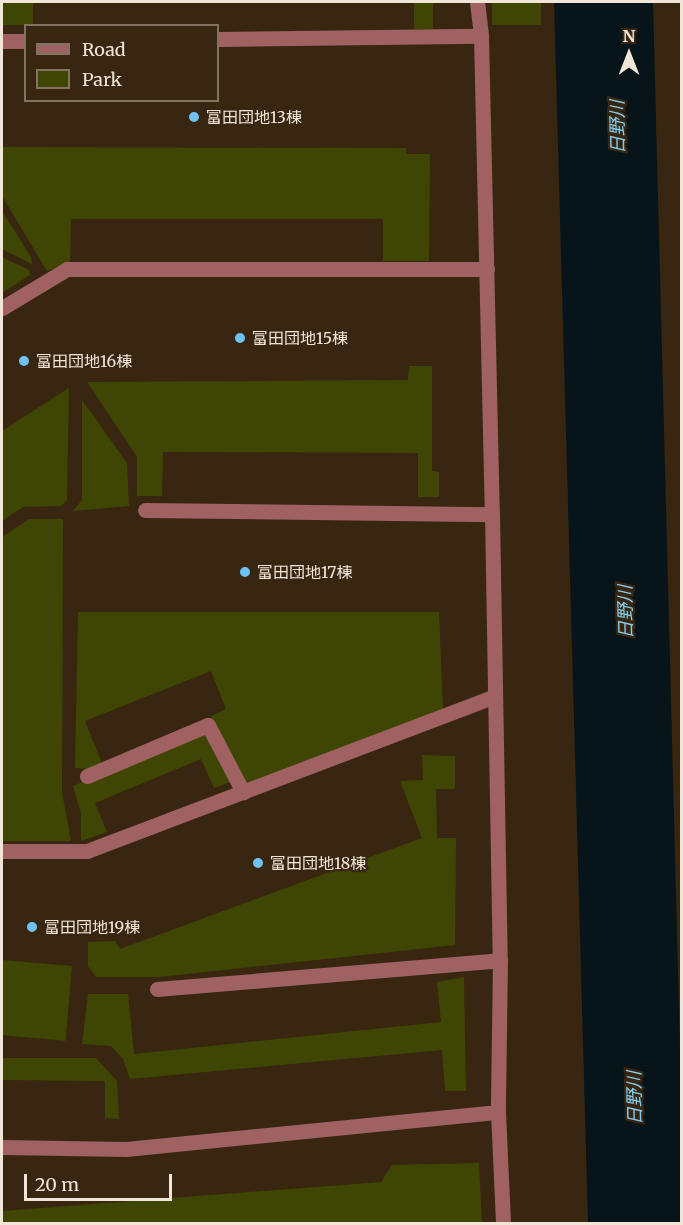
<!DOCTYPE html>
<html>
<head>
<meta charset="utf-8">
<style>
  body { margin:0 }
  #map { position:relative; width:683px; height:1225px; overflow:hidden; background:#382611; font-family:Merriweather,"Noto Sans JP",serif }
  div>[style] { position:absolute }
  .green>* { inset:0; background:#3f4603; transform-origin:0 0 }
  .water>* { inset:0; background:#07151b }
  .minor>* { height:15px; margin:-7.5px; padding:0 7.5px; transform-origin:7.5px; border-radius:7.5px; background:#9f6161 }
  .dots>* { width:16px; height:16px; translate:-50% -50%; box-sizing:border-box; border:3px solid #382611; border-radius:50% }
  span { translate:-50% -50%; white-space:nowrap; text-align:center; line-height:1.15; -webkit-text-stroke:4.5px #382611; paint-order:stroke }
  .poi-label { font-size:16px; color:#f1e5d8 }
  .left { translate:0 -50%; text-align:left }
  .water-label { font-size:18px; color:#83cff2; font-style:italic }
  .frame { position:absolute; inset:0; border:3px solid #f1e5d8; pointer-events:none }
  .legend { position:absolute; left:24px; top:24px; width:195px; height:78px; box-sizing:border-box; background:#382611; border:2px solid #827261; margin:0; padding:8px 10px; list-style:none; font-size:18px; color:#f1e5d8 }
  .legend li { display:flex; align-items:center; gap:12px; height:30px }
  .legend b { width:30px; border:2px solid #827261 }
  .north { position:absolute; left:599px; top:24px; width:60px; height:60px; -webkit-text-stroke:4px #382611; paint-order:stroke; rotate:0deg; font-size:16px; font-weight:700; line-height:24px; text-align:center; color:#f1e5d8 }
  .north::after { content:''; display:block; margin:auto; width:21px; height:27px; background:#f1e5d8; clip-path:polygon(50% 0,100% 100%,50% 72%,0 100%) }
  .scale { position:absolute; left:24px; top:1174px; width:148px; height:27px; box-sizing:border-box; border:3px solid #f1e5d8; border-top:0; padding-left:8px; font-size:18px; line-height:21px; white-space:nowrap; color:#f1e5d8; -webkit-text-stroke:4px #382611; paint-order:stroke }
</style>
</head>
<body>
<div id="map">
  <div class="green">
    <div style="left:2px;top:2px;width:31px;height:23px"></div>
    <div style="left:414px;top:2px;width:19px;height:27px"></div>
    <div style="left:492px;top:2px;width:49px;height:23px"></div>
    <div style="clip-path:polygon(2px 147px,406px 148px,406px 154px,430px 154px,429px 261px,383px 261px,383px 219px,71px 219px,70px 262px,47px 271px,2px 196px)"></div>
    <div style="clip-path:polygon(2px 211px,31px 257px,32px 264px,2px 249px)"></div>
    <div style="clip-path:polygon(2px 257px,29px 270px,30px 275px,2px 293px)"></div>
    <div style="clip-path:polygon(409px 366px,432px 366px,432px 471px,439px 472px,439px 497px,418px 497px,418px 453px,163px 452px,162px 496px,137px 496px,137px 457px,87px 382px,408px 380px)"></div>
    <div style="clip-path:polygon(69px 388px,67px 500px,61px 506px,23px 507px,2px 521px,2px 431px)"></div>
    <div style="clip-path:polygon(82px 400px,127px 463px,129px 506px,73px 511px,82px 500px)"></div>
    <div style="clip-path:polygon(29px 519px,63px 519px,62px 792px,71px 841px,2px 841px,2px 537px)"></div>
    <div style="clip-path:polygon(78px 612px,439px 612px,443px 709px,246px 785px,211px 716px,226px 709px,211px 671px,85px 721px,102px 763px,88px 769px,75px 768px)"></div>
    <div style="clip-path:polygon(206px 730px,233px 781px,214px 788px,201px 759px,95px 803px,107px 832px,81px 841px,81px 813px,73px 786px)"></div>
    <div style="clip-path:polygon(422px 755px,455px 756px,455px 789px,436px 789px,437px 838px,456px 838px,455px 945px,159px 977px,96px 977px,88px 966px,88px 942px,115px 941px,120px 949px,422px 838px,400px 781px,423px 780px)"></div>
    <div style="left:72px;top:966px;width:75px;height:70px;rotate:95deg"></div>
    <div style="clip-path:polygon(464px 977px,466px 1091px,445px 1091px,442px 1050px,130px 1079px,123px 1059px,111px 1046px,82px 1044px,88px 994px,128px 994px,134px 1054px,441px 1022px,437px 982px)"></div>
    <div style="clip-path:polygon(2px 1058px,96px 1058px,117px 1081px,119px 1119px,105px 1118px,105px 1081px,2px 1080px)"></div>
    <div style="clip-path:polygon(479px 1163px,482px 1223px,2px 1223px,2px 1211px,381px 1182px,392px 1165px)"></div>
  </div>
  <div class="water">
    <div style="clip-path:polygon(554px 2px,653px 2px,681px 1089px,681px 1223px,588px 1223px)"></div>
  </div>
  <div class="minor">
    <div style="left:477px;top:2px;width:34px;rotate:83deg"></div>
    <div style="left:481px;top:36px;width:478px;rotate:88.7deg"></div>
    <div style="left:492px;top:514px;width:446px;rotate:89deg"></div>
    <div style="left:500px;top:960px;width:152px;rotate:90.8deg"></div>
    <div style="left:498px;top:1112px;width:112px;rotate:87.4deg"></div>
    <div style="left:218px;top:39px;width:263px;rotate:-0.7deg"></div>
    <div style="left:2px;top:41px;width:24px"></div>
    <div style="left:2px;top:308px;width:76px;rotate:-31deg"></div>
    <div style="left:67px;top:269px;width:420px"></div>
    <div style="left:145px;top:510px;width:347px;rotate:0.7deg"></div>
    <div style="left:87px;top:776px;width:131px;rotate:-22.9deg"></div>
    <div style="left:208px;top:725px;width:76px;rotate:62.4deg"></div>
    <div style="left:2px;top:851px;width:85px"></div>
    <div style="left:87px;top:851px;width:436px;rotate:-20.8deg"></div>
    <div style="left:157px;top:989px;width:344px;rotate:-4.8deg"></div>
    <div style="left:2px;top:1147px;width:124px;rotate:0.9deg"></div>
    <div style="left:126px;top:1149px;width:374px;rotate:-5.7deg"></div>
  </div>
  <div class="dots">
    <div style="left:194px;top:117px;background:#6fc2f4"></div>
    <div style="left:240px;top:338px;background:#6fc2f4"></div>
    <div style="left:24px;top:361px;background:#6fc2f4"></div>
    <div style="left:245px;top:572px;background:#6fc2f4"></div>
    <div style="left:258px;top:863px;background:#6fc2f4"></div>
    <div style="left:32px;top:927px;background:#6fc2f4"></div>
  </div>
  <div class="poi-label">
    <span class="left" style="left:206px;top:117px">富田団地13棟</span>
    <span class="left" style="left:252px;top:338px">富田団地15棟</span>
    <span class="left" style="left:36px;top:361px">富田団地16棟</span>
    <span class="left" style="left:257px;top:572px">富田団地17棟</span>
    <span class="left" style="left:270px;top:863px">富田団地18棟</span>
    <span class="left" style="left:44px;top:927px">富田団地19棟</span>
  </div>
  <div class="water-label">
    <span style="left:618px;top:127px;rotate:-91deg">日野川</span>
    <span style="left:626px;top:612px;rotate:-91deg">日野川</span>
    <span style="left:635px;top:1098px;rotate:-91deg">日野川</span>
  </div>
  <div class="frame"></div>
  <ul class="legend">
  <li><b style="height:8px;background:#9f6161"></b>Road</li>
  <li><b style="height:16px;background:#3f4603"></b>Park</li>
  </ul>
  <div class="north">N</div>
  <div class="scale">20 m</div>
</div>
</body>
</html>
